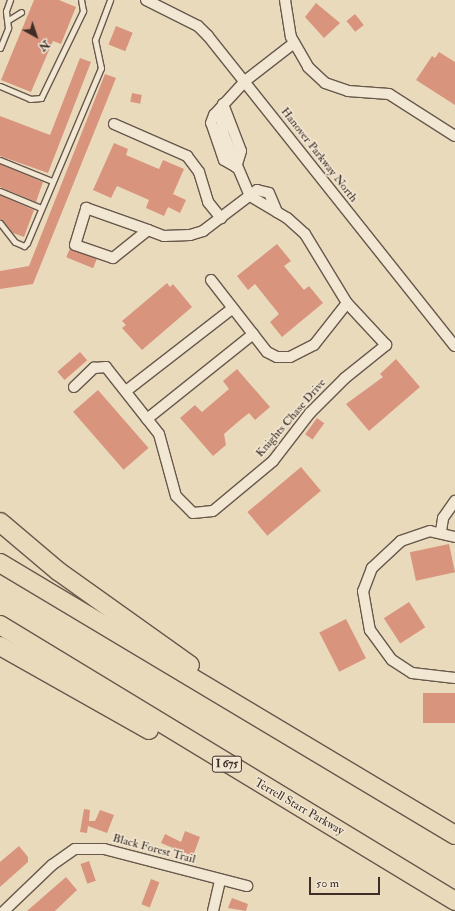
<!DOCTYPE html>
<html>
<head>
<meta charset="utf-8">
<style>
  body { margin:0 }
  #map { position:relative; width:455px; height:911px; overflow:hidden; background:#eadabc; font-family:"IM FELL Double Pica",serif }
  div>[style] { position:absolute }
  .building>* { inset:0; background:#d9947e; transform-origin:0 0 }
  .roads { filter:drop-shadow(1px 0 #68584c) drop-shadow(-1px 0 #68584c) drop-shadow(0 1px #68584c) drop-shadow(0 -1px #68584c) }
  .service>* { height:5px; margin:-2.5px; padding:0 2.5px; transform-origin:2.5px; border-radius:2.5px; background:#f1e7d3 }
  .minor>* { height:10px; margin:-5px; padding:0 5px; transform-origin:5px; border-radius:5px; background:#f1e7d3 }
  .motorway>* { height:18px; margin:-9px; padding:0 9px; transform-origin:9px; border-radius:9px; background:#eadabc }
  span { translate:-50% -50%; white-space:nowrap; text-align:center; line-height:1.15; -webkit-text-stroke:3px #f1e7d3; paint-order:stroke }
  .shield-label span { padding:1px 3px; background:#f1e7d3; border:1px solid; border-radius:3px; -webkit-text-stroke-width:0 }
  .shield-label { font-size:11px; color:#3d2d26; font-weight:700 }
  .street-label { font-size:12px; color:#3d2d26 }
  .north { position:absolute; left:16px; top:16px; width:40px; height:40px; -webkit-text-stroke:3px #f1e7d3; paint-order:stroke; rotate:140deg; font-size:11px; font-weight:700; line-height:16px; text-align:center; color:#3d2d26 }
  .north::after { content:''; display:block; margin:auto; width:14px; height:18px; background:#3d2d26; clip-path:polygon(50% 0,100% 100%,50% 72%,0 100%) }
  .scale { position:absolute; left:309px; top:877px; width:71px; height:18px; box-sizing:border-box; border:2px solid #3d2d26; border-top:0; padding-left:5px; font-size:12px; line-height:14px; white-space:nowrap; color:#3d2d26; -webkit-text-stroke:3px #f1e7d3; paint-order:stroke }
</style>
</head>
<body>
<div id="map">
  <div class="building">
    <div style="clip-path:polygon(34px 0,59px 0,76px 7px,61px 44px,53px 41px,31px 92px,1px 80px)"></div>
    <div style="clip-path:polygon(316px 3px,340px 23px,324px 38px,305px 17px)"></div>
    <div style="left:355px;top:14px;width:14px;height:11px;rotate:51deg"></div>
    <div style="left:116px;top:26px;width:18px;height:20px;rotate:22deg"></div>
    <div style="clip-path:polygon(439px 52px,455px 62px,455px 105px,416px 80px,432px 56px,435px 58px)"></div>
    <div style="clip-path:polygon(80px 58px,91px 62px,48px 173px,0 156px,0 116px,50px 135px)"></div>
    <div style="clip-path:polygon(105px 74px,116px 78px,33px 284px,0 289px,0 271px,29px 266px)"></div>
    <div style="left:132px;top:93px;width:10px;height:9px;rotate:11deg"></div>
    <div style="clip-path:polygon(114px 143px,128px 149px,126px 155px,159px 169px,163px 160px,184px 169px,173px 194px,186px 200px,180px 213px,168px 207px,164px 216px,146px 208px,149px 200px,117px 186px,111px 198px,93px 190px)"></div>
    <div style="clip-path:polygon(0 164px,43px 182px,36px 202px,0 187px)"></div>
    <div style="clip-path:polygon(0 195px,34px 210px,24px 237px,13px 233px,0 219px)"></div>
    <div style="clip-path:polygon(277px 244px,291px 261px,284px 266px,304px 290px,309px 286px,323px 303px,282px 337px,270px 322px,279px 314px,255px 284px,248px 290px,237px 276px)"></div>
    <div style="left:70px;top:248px;width:29px;height:10px;rotate:22deg"></div>
    <div style="clip-path:polygon(167px 283px,170px 287px,173px 284px,192px 307px,142px 350px,122px 328px,126px 325px,122px 321px)"></div>
    <div style="left:80px;top:352px;width:11px;height:30px;rotate:49deg"></div>
    <div style="clip-path:polygon(396px 359px,420px 387px,369px 431px,346px 404px,383px 377px,380px 374px)"></div>
    <div style="clip-path:polygon(237px 369px,270px 407px,255px 420px,249px 413px,239px 421px,224px 434px,226px 445px,213px 456px,180px 418px,195px 405px,202px 412px,229px 389px,223px 381px)"></div>
    <div style="left:98px;top:390px;width:77px;height:33px;rotate:49deg"></div>
    <div style="left:317px;top:418px;width:9px;height:20px;rotate:36deg"></div>
    <div style="left:301px;top:467px;width:31px;height:70px;rotate:50deg"></div>
    <div style="left:449px;top:544px;width:29px;height:40px;rotate:78deg"></div>
    <div style="left:409px;top:602px;width:30px;height:30px;rotate:57deg"></div>
    <div style="left:346px;top:619px;width:44px;height:30px;rotate:63deg"></div>
    <div style="left:455px;top:693px;width:30px;height:32px;rotate:90deg"></div>
    <div style="clip-path:polygon(84px 809px,90px 810px,89px 821px,95px 821px,100px 810px,114px 815px,107px 833px,88px 826px,87px 833px,80px 832px)"></div>
    <div style="clip-path:polygon(185px 831px,200px 837px,193px 856px,161px 843px,165px 834px,181px 842px)"></div>
    <div style="clip-path:polygon(19px 846px,28px 857px,28px 862px,0 887px,0 862px)"></div>
    <div style="left:89px;top:861px;width:21px;height:9px;rotate:71deg"></div>
    <div style="clip-path:polygon(66px 877px,77px 890px,55px 911px,27px 911px)"></div>
    <div style="left:151px;top:879px;width:9px;height:27px;rotate:21deg"></div>
    <div style="clip-path:polygon(232px 898px,248px 904px,246px 911px,228px 908px)"></div>
  </div>
  <div class="roads">
    <div class="service">
      <div style="left:10px;top:19px;width:13px;rotate:-32deg"></div>
      <div style="left:0;top:48px;width:22px;rotate:-68deg"></div>
      <div style="left:8px;top:28px;width:17px;rotate:-97deg"></div>
      <div style="left:6px;top:11px;width:12px;rotate:-70deg"></div>
      <div style="left:0;top:86px;width:33px;rotate:23deg"></div>
      <div style="left:30px;top:99px;width:11px;rotate:-5deg"></div>
      <div style="left:41px;top:98px;width:97px;rotate:-64.2deg"></div>
      <div style="left:83px;top:11px;width:11px;rotate:-100deg"></div>
      <div style="left:0;top:160px;width:56px;rotate:22deg"></div>
      <div style="left:0;top:191px;width:44px;rotate:22.5deg"></div>
      <div style="left:0;top:223px;width:24px;rotate:52deg"></div>
      <div style="left:15px;top:242px;width:10px;rotate:24deg"></div>
      <div style="left:24px;top:246px;width:4px;rotate:-45deg"></div>
      <div style="left:27px;top:243px;width:190px;rotate:-67.1deg"></div>
      <div style="left:101px;top:68px;width:29px;rotate:-102deg"></div>
      <div style="left:95px;top:40px;width:43px;rotate:-69.4deg"></div>
    </div>
    <div class="minor">
      <div style="left:146px;top:0;width:58px;rotate:26.6deg"></div>
      <div style="left:198px;top:26px;width:14px;rotate:45deg"></div>
      <div style="left:208px;top:36px;width:396px;rotate:51.5deg"></div>
      <div style="left:285px;top:0;width:37px;rotate:81deg"></div>
      <div style="left:291px;top:37px;width:34px;rotate:60deg"></div>
      <div style="left:308px;top:67px;width:23px;rotate:43deg"></div>
      <div style="left:325px;top:83px;width:24px;rotate:19deg"></div>
      <div style="left:348px;top:91px;width:41px;rotate:4.2deg"></div>
      <div style="left:389px;top:94px;width:78px;rotate:32.5deg"></div>
      <div style="left:223px;top:104px;width:50px;rotate:69deg"></div>
      <div style="left:241px;top:151px;width:17px;rotate:107deg"></div>
      <div style="left:114px;top:124px;width:80px;rotate:23.7deg"></div>
      <div style="left:187px;top:156px;width:20px;rotate:53deg"></div>
      <div style="left:199px;top:172px;width:31px;rotate:73deg"></div>
      <div style="left:208px;top:202px;width:21px;rotate:51deg"></div>
      <div style="left:236px;top:167px;width:14px;rotate:-150deg"></div>
      <div style="left:224px;top:160px;width:39px;rotate:-109deg"></div>
      <div style="left:211px;top:123px;width:9px;rotate:-69deg"></div>
      <div style="left:214px;top:115px;width:46px;rotate:-47.6deg"></div>
      <div style="left:245px;top:81px;width:62px;rotate:-37.8deg"></div>
      <div style="left:148px;top:230px;width:45px;rotate:141.3deg"></div>
      <div style="left:113px;top:258px;width:40px;rotate:-161.1deg"></div>
      <div style="left:75px;top:245px;width:39px;rotate:-73deg"></div>
      <div style="left:86px;top:208px;width:66px;rotate:19.5deg"></div>
      <div style="left:148px;top:230px;width:17px;rotate:21deg"></div>
      <div style="left:164px;top:236px;width:26px;rotate:-2deg"></div>
      <div style="left:190px;top:235px;width:14px;rotate:-17deg"></div>
      <div style="left:203px;top:231px;width:68px;rotate:-37.2deg"></div>
      <div style="left:257px;top:190px;width:12px;rotate:14deg"></div>
      <div style="left:269px;top:193px;width:21px;rotate:67deg"></div>
      <div style="left:211px;top:280px;width:91px;rotate:52.1deg"></div>
      <div style="left:267px;top:352px;width:11px;rotate:27deg"></div>
      <div style="left:277px;top:357px;width:13px"></div>
      <div style="left:290px;top:357px;width:27px;rotate:-27deg"></div>
      <div style="left:314px;top:345px;width:53px;rotate:-51.8deg"></div>
      <div style="left:74px;top:387px;width:28px;rotate:-44deg"></div>
      <div style="left:94px;top:368px;width:12px;rotate:-5deg"></div>
      <div style="left:106px;top:367px;width:85px;rotate:51.7deg"></div>
      <div style="left:159px;top:434px;width:64px;rotate:74.7deg"></div>
      <div style="left:176px;top:496px;width:24px;rotate:45deg"></div>
      <div style="left:193px;top:513px;width:20px;rotate:-6deg"></div>
      <div style="left:213px;top:511px;width:78px;rotate:-39.8deg"></div>
      <div style="left:273px;top:461px;width:61px;rotate:-52.4deg"></div>
      <div style="left:310px;top:413px;width:49px;rotate:-45deg"></div>
      <div style="left:345px;top:378px;width:53px;rotate:-38.8deg"></div>
      <div style="left:386px;top:345px;width:57px;rotate:-132.9deg"></div>
      <div style="left:347px;top:303px;width:81px;rotate:-121.3deg"></div>
      <div style="left:305px;top:234px;width:24px;rotate:-138deg"></div>
      <div style="left:287px;top:218px;width:43px;rotate:-149.3deg"></div>
      <div style="left:250px;top:196px;width:66px;rotate:-113.1deg"></div>
      <div style="left:224px;top:135px;width:21px;rotate:-101deg"></div>
      <div style="left:220px;top:114px;width:10px;rotate:-73deg"></div>
      <div style="left:126px;top:391px;width:135px;rotate:-37.8deg"></div>
      <div style="left:147px;top:419px;width:136px;rotate:-38.7deg"></div>
      <div style="left:441px;top:531px;width:13px;rotate:-81deg"></div>
      <div style="left:443px;top:518px;width:21px;rotate:-55deg"></div>
      <div style="left:455px;top:537px;width:26px;rotate:-167deg"></div>
      <div style="left:430px;top:531px;width:31px;rotate:161deg"></div>
      <div style="left:401px;top:541px;width:40px;rotate:137deg"></div>
      <div style="left:372px;top:568px;width:25px;rotate:111deg"></div>
      <div style="left:363px;top:591px;width:40px;rotate:80deg"></div>
      <div style="left:370px;top:630px;width:37px;rotate:54deg"></div>
      <div style="left:392px;top:660px;width:24px;rotate:33deg"></div>
      <div style="left:412px;top:673px;width:43px;rotate:6.6deg"></div>
      <div style="left:4px;top:911px;width:66px;rotate:-43.8deg"></div>
      <div style="left:52px;top:865px;width:28px;rotate:-35deg"></div>
      <div style="left:75px;top:849px;width:29px"></div>
      <div style="left:104px;top:849px;width:148px;rotate:14.5deg"></div>
      <div style="left:213px;top:911px;width:32px;rotate:-77deg"></div>
    </div>
    <div class="motorway">
      <div style="left:0;top:522px;width:76px;rotate:40.2deg"></div>
      <div style="left:58px;top:571px;width:162px;rotate:35.5deg"></div>
      <div style="left:0;top:563px;width:530px;rotate:30.87deg"></div>
      <div style="left:0;top:625px;width:532px;rotate:31.24deg"></div>
      <div style="left:0;top:646px;width:171px;rotate:29.4deg"></div>
    </div>
  </div>
  <div class="shield-label">
    <span style="left:227px;top:764px">I 675</span>
  </div>
  <div class="street-label">
    <span style="left:319px;top:155px;rotate:52deg">Hanover Parkway North</span>
    <span style="left:291px;top:418px;rotate:-49deg">Knights Chase Drive</span>
    <span style="left:299px;top:807px;rotate:30deg">Terrell Starr Parkway</span>
    <span style="left:154px;top:849px;rotate:15deg">Black Forest Trail</span>
  </div>
  <div class="north">N</div>
  <div class="scale">50 m</div>
</div>
</body>
</html>
